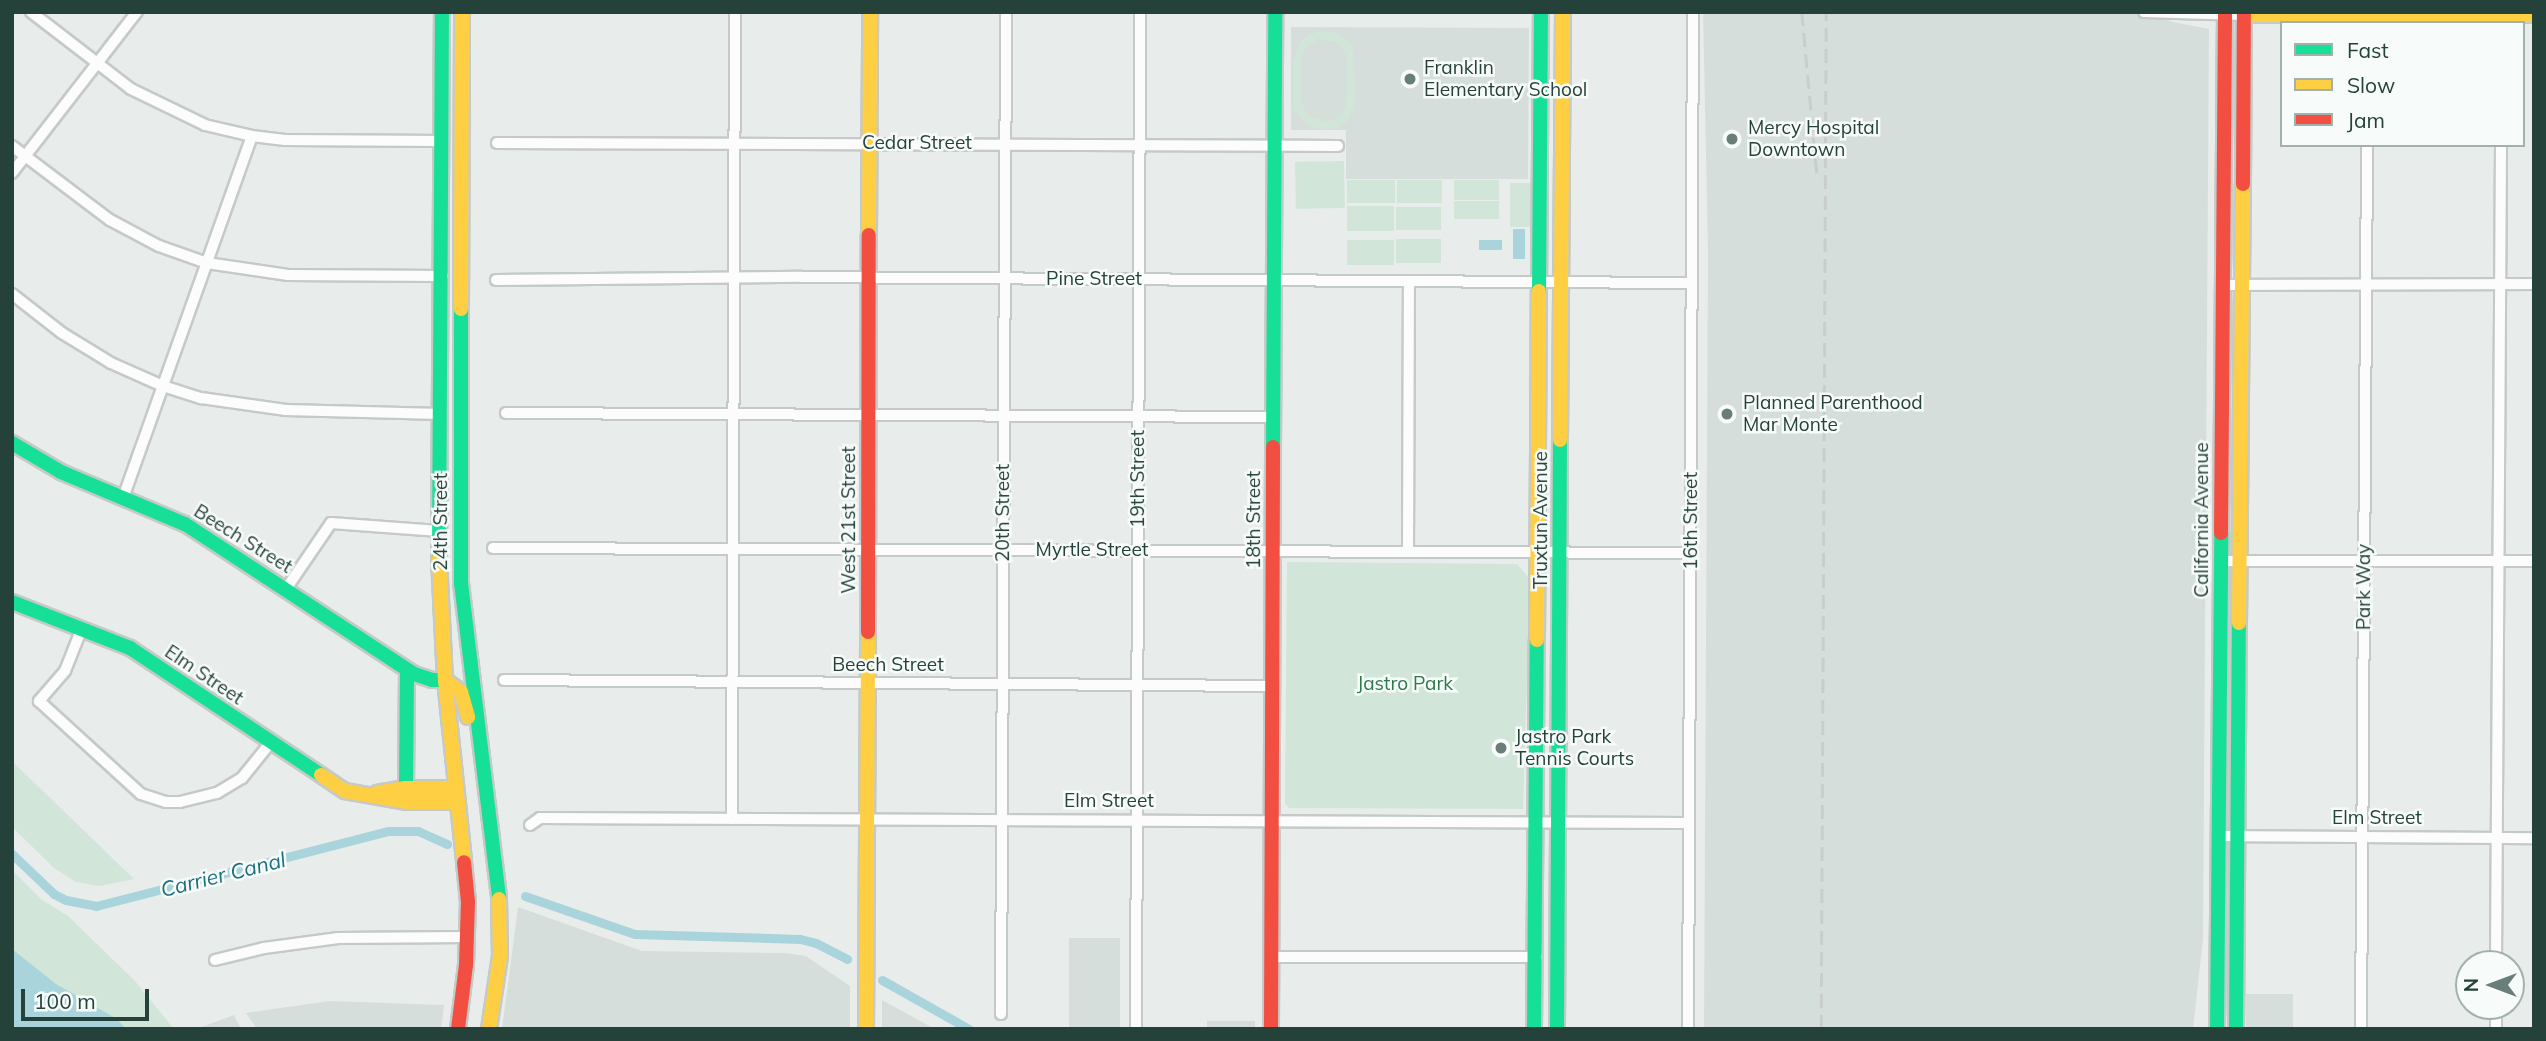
<!DOCTYPE html>
<html>
<head>
<meta charset="utf-8">
<style>
  body { margin:0 }
  #map { position:relative; width:2546px; height:1041px; overflow:hidden; background:#e8edeb; font-family:Mulish,sans-serif }
  div>[style] { position:absolute }
  .built>* { inset:0; background:#d6dedb; transform-origin:0 0 }
  .green>* { inset:0; background:#d1e6d8; transform-origin:0 0 }
  .water>* { inset:0; background:#a9d4db; transform-origin:0 0 }
  .canal>* { height:9px; margin:-4.5px; padding:0 4.5px; transform-origin:4.5px; border-radius:4.5px; background:#a9d4db }
  .roads { filter:drop-shadow(2px 0 #c5cac8) drop-shadow(-2px 0 #c5cac8) drop-shadow(0 2px #c5cac8) drop-shadow(0 -2px #c5cac8) }
  .street>* { height:10px; margin:-5px; padding:0 5px; transform-origin:5px; border-radius:5px; background:#fcfcfc }
  .fast>* { height:14px; margin:-7px; padding:0 7px; transform-origin:7px; border-radius:7px; background:#16e098 }
  .slow>* { height:14px; margin:-7px; padding:0 7px; transform-origin:7px; border-radius:7px; background:#ffcf43 }
  .jam>* { height:14px; margin:-7px; padding:0 7px; transform-origin:7px; border-radius:7px; background:#f24e42 }
  .rail>* { height:2.5px; margin-top:-1.25px; transform-origin:0; background:repeating-linear-gradient(90deg,#c9cdcc 0 14px,transparent 0 21px) }
  .dots>* { width:19px; height:19px; translate:-50% -50%; box-sizing:border-box; border:4px solid #f7fbf9; border-radius:50% }
  span { translate:-50% -50%; white-space:nowrap; text-align:center; line-height:1.15; -webkit-text-stroke:5px #f7fbf9; paint-order:stroke }
  .poi-label { font-size:19px; color:#24423a }
  .left { translate:0 -50%; text-align:left }
  .street-label { font-size:19px; color:#24423a }
  .park-label { font-size:19px; color:#2d7a4b }
  .water-label { font-size:21px; color:#1c6f80; font-style:italic }
  .frame { position:absolute; inset:0; border:14px solid #24423a; pointer-events:none }
  .legend { position:absolute; left:2280px; top:21px; width:245px; height:126px; box-sizing:border-box; background:#f7fbf9; border:2px solid #a3b1ad; margin:0; padding:9px 12px; list-style:none; font-size:21px; color:#24423a }
  .legend li { display:flex; align-items:center; gap:14px; height:35px }
  .legend b { width:35px; border:2px solid #a3b1ad }
  .north { position:absolute; left:2455px; top:950px; width:70px; height:70px; box-sizing:border-box; background:#f7fbf9; border:2px solid #a3b1ad; border-radius:50%; rotate:270deg; font-size:19px; font-weight:700; line-height:28px; text-align:center; color:#24423a }
  .north::after { content:''; display:block; margin:auto; width:24px; height:32px; background:#697e78; clip-path:polygon(50% 0,100% 100%,50% 72%,0 100%) }
  .scale { position:absolute; left:21px; top:989px; width:128px; height:32px; box-sizing:border-box; border:4px solid #24423a; border-top:0; padding-left:9px; font-size:21px; line-height:24px; white-space:nowrap; color:#24423a; -webkit-text-stroke:5px #f7fbf9; paint-order:stroke }
</style>
</head>
<body>
<div id="map">
  <div class="built">
    <div style="clip-path:polygon(1703px 12px,2149px 12px,2173px 22px,2209px 29px,2203px 939px,2193px 1029px,1704px 1029px,1708px 251px)"></div>
    <div style="clip-path:polygon(1291px 27px,1529px 28px,1528px 179px,1346px 179px,1346px 130px,1291px 130px)"></div>
    <div style="clip-path:polygon(518px 907px,642px 951px,786px 953px,806px 956px,850px 986px,850px 1029px,502px 1029px)"></div>
    <div style="left:1069px;top:938px;width:51px;height:91px"></div>
    <div style="left:2246px;top:994px;width:47px;height:35px"></div>
    <div style="clip-path:polygon(882px 1000px,935px 1029px,882px 1029px)"></div>
    <div style="clip-path:polygon(330px 1001px,444px 1005px,441px 1029px,257px 1029px,246px 1013px)"></div>
    <div style="clip-path:polygon(234px 1015px,241px 1029px,196px 1029px)"></div>
    <div style="left:1207px;top:1021px;width:48px;height:8px"></div>
  </div>
  <div class="green">
    <div style="clip-path:polygon(evenodd,1329px 31px,1346px 39px,1353px 49px,1355px 99px,1353px 110px,1346px 122px,1336px 128px,1322px 130px,1305px 124px,1294px 109px,1293px 63px,1302px 40px,1315px 32px,1329px 31px,1318px 39px,1338px 42px,1347px 56px,1346px 107px,1339px 117px,1327px 122px,1307px 115px,1301px 101px,1301px 57px,1306px 47px,1318px 39px)"></div>
    <div style="clip-path:polygon(2232px 88px,2234px 112px,2233px 270px,2229px 228px)"></div>
    <div style="left:1344px;top:161px;width:47px;height:49px;rotate:89deg"></div>
    <div style="left:1395px;top:180px;width:23px;height:48px;rotate:90deg"></div>
    <div style="left:1397px;top:180px;width:45px;height:23px"></div>
    <div style="left:1454px;top:180px;width:45px;height:20px"></div>
    <div style="left:1510px;top:183px;width:22px;height:44px"></div>
    <div style="left:1499px;top:201px;width:18px;height:45px;rotate:90deg"></div>
    <div style="left:1347px;top:206px;width:47px;height:25px"></div>
    <div style="left:1396px;top:207px;width:45px;height:23px"></div>
    <div style="left:1441px;top:239px;width:24px;height:45px;rotate:90deg"></div>
    <div style="left:1347px;top:240px;width:47px;height:25px"></div>
    <div style="clip-path:polygon(2234px 297px,2233px 550px,2232px 550px,2232px 514px,2228px 492px,2230px 300px)"></div>
    <div style="clip-path:polygon(1287px 562px,1517px 564px,1530px 579px,1523px 809px,1289px 808px,1285px 803px)"></div>
    <div style="clip-path:polygon(2232px 572px,2230px 1029px,2224px 1006px,2227px 582px)"></div>
    <div style="clip-path:polygon(12px 761px,134px 879px,99px 886px,76px 882px,54px 868px,12px 827px)"></div>
    <div style="clip-path:polygon(12px 870px,42px 900px,68px 916px,135px 981px,174px 1029px,12px 1029px)"></div>
  </div>
  <div class="water">
    <div style="left:1513px;top:229px;width:12px;height:30px"></div>
    <div style="left:1479px;top:240px;width:23px;height:10px"></div>
    <div style="clip-path:polygon(12px 949px,56px 984px,117px 1019px,126px 1029px,12px 1029px)"></div>
  </div>
  <div class="canal">
    <div style="left:12px;top:854px;width:58px;rotate:43.6deg"></div>
    <div style="left:54px;top:894px;width:13px;rotate:27deg"></div>
    <div style="left:66px;top:900px;width:31px;rotate:11deg"></div>
    <div style="left:96px;top:906px;width:301px;rotate:-14.4deg"></div>
    <div style="left:388px;top:831px;width:30px"></div>
    <div style="left:418px;top:831px;width:32px;rotate:24deg"></div>
    <div style="left:525px;top:896px;width:116px;rotate:19.1deg"></div>
    <div style="left:635px;top:934px;width:165px;rotate:1.7deg"></div>
    <div style="left:800px;top:939px;width:16px;rotate:14deg"></div>
    <div style="left:816px;top:943px;width:35px;rotate:27deg"></div>
    <div style="left:882px;top:980px;width:100px;rotate:29.4deg"></div>
  </div>
  <div class="roads">
    <div class="street">
      <div style="left:31px;top:12px;width:126px;rotate:37.6deg"></div>
      <div style="left:131px;top:89px;width:82px;rotate:25.9deg"></div>
      <div style="left:205px;top:125px;width:48px;rotate:13.2deg"></div>
      <div style="left:252px;top:136px;width:33px;rotate:7deg"></div>
      <div style="left:285px;top:140px;width:158px;rotate:0.4deg"></div>
      <div style="left:2144px;top:12px;width:100px;rotate:1.7deg"></div>
      <div style="left:497px;top:143px;width:841px;rotate:0.2deg"></div>
      <div style="left:12px;top:146px;width:123px;rotate:37.1deg"></div>
      <div style="left:110px;top:220px;width:55px;rotate:28deg"></div>
      <div style="left:159px;top:246px;width:51px;rotate:19.5deg"></div>
      <div style="left:207px;top:263px;width:82px;rotate:8.4deg"></div>
      <div style="left:288px;top:275px;width:155px;rotate:0.4deg"></div>
      <div style="left:12px;top:173px;width:204px;rotate:-52.2deg"></div>
      <div style="left:496px;top:280px;width:305px;rotate:-0.6deg"></div>
      <div style="left:801px;top:277px;width:891px;rotate:0.39deg"></div>
      <div style="left:2222px;top:285px;width:312px;rotate:-0.2deg"></div>
      <div style="left:12px;top:294px;width:63px;rotate:38deg"></div>
      <div style="left:62px;top:333px;width:57px;rotate:31.5deg"></div>
      <div style="left:111px;top:363px;width:57px;rotate:23.9deg"></div>
      <div style="left:163px;top:386px;width:40px;rotate:18deg"></div>
      <div style="left:201px;top:398px;width:86px;rotate:8deg"></div>
      <div style="left:286px;top:410px;width:155px;rotate:1.5deg"></div>
      <div style="left:506px;top:413px;width:768px;rotate:0.3deg"></div>
      <div style="left:123px;top:498px;width:384px;rotate:-70.4deg"></div>
      <div style="left:493px;top:548px;width:1197px;rotate:0.24deg"></div>
      <div style="left:1408px;top:552px;width:271px;rotate:-89.8deg"></div>
      <div style="left:2220px;top:561px;width:314px"></div>
      <div style="left:286px;top:589px;width:80px;rotate:-55.7deg"></div>
      <div style="left:331px;top:523px;width:108px;rotate:4.2deg"></div>
      <div style="left:82px;top:628px;width:46px;rotate:111.6deg"></div>
      <div style="left:65px;top:671px;width:40px;rotate:131deg"></div>
      <div style="left:39px;top:701px;width:138px;rotate:42.4deg"></div>
      <div style="left:141px;top:794px;width:26px;rotate:18deg"></div>
      <div style="left:166px;top:802px;width:14px"></div>
      <div style="left:180px;top:802px;width:38px;rotate:-14deg"></div>
      <div style="left:217px;top:793px;width:29px;rotate:-31deg"></div>
      <div style="left:242px;top:778px;width:46px;rotate:-51.1deg"></div>
      <div style="left:504px;top:680px;width:768px;rotate:0.45deg"></div>
      <div style="left:732px;top:819px;width:807px;rotate:-89.79deg"></div>
      <div style="left:530px;top:825px;width:12px;rotate:-35deg"></div>
      <div style="left:540px;top:818px;width:1149px;rotate:0.25deg"></div>
      <div style="left:2219px;top:836px;width:315px;rotate:0.4deg"></div>
      <div style="left:1271px;top:957px;width:266px"></div>
      <div style="left:215px;top:960px;width:50px;rotate:-13.8deg"></div>
      <div style="left:264px;top:948px;width:75px;rotate:-7.7deg"></div>
      <div style="left:338px;top:938px;width:129px;rotate:-0.4deg"></div>
      <div style="left:2496px;top:964px;width:819px;rotate:-89.65deg"></div>
      <div style="left:1001px;top:1014px;width:1002px;rotate:-89.71deg"></div>
      <div style="left:1136px;top:1029px;width:1017px;rotate:-89.77deg"></div>
      <div style="left:1688px;top:1029px;width:1017px;rotate:-89.72deg"></div>
      <div style="left:2361px;top:1029px;width:884px;rotate:-89.61deg"></div>
      <div style="left:2496px;top:1029px;width:23px;rotate:-90deg"></div>
    </div>
    <div class="fast">
      <div style="left:1539px;top:291px;width:279px;rotate:-89.6deg"></div>
      <div style="left:461px;top:309px;width:274px;rotate:90deg"></div>
      <div style="left:461px;top:583px;width:318px;rotate:83.1deg"></div>
      <div style="left:12px;top:443px;width:57px;rotate:30.6deg"></div>
      <div style="left:61px;top:472px;width:134px;rotate:22.8deg"></div>
      <div style="left:185px;top:524px;width:274px;rotate:33.2deg"></div>
      <div style="left:414px;top:674px;width:19px;rotate:18deg"></div>
      <div style="left:432px;top:680px;width:13px"></div>
      <div style="left:1273px;top:447px;width:435px;rotate:-89.7deg"></div>
      <div style="left:439px;top:558px;width:546px;rotate:-89.69deg"></div>
      <div style="left:12px;top:602px;width:127px;rotate:21.3deg"></div>
      <div style="left:130px;top:648px;width:229px;rotate:33.6deg"></div>
      <div style="left:406px;top:788px;width:118px;rotate:-89.5deg"></div>
      <div style="left:1534px;top:1029px;width:389px;rotate:-89.6deg"></div>
      <div style="left:1557px;top:1029px;width:589px;rotate:-89.71deg"></div>
      <div style="left:2217px;top:1029px;width:496px;rotate:-89.5deg"></div>
      <div style="left:2236px;top:1029px;width:406px;rotate:-89.6deg"></div>
    </div>
    <div class="slow">
      <div style="left:2244px;top:15px;width:290px"></div>
      <div style="left:869px;top:235px;width:223px;rotate:-89.7deg"></div>
      <div style="left:461px;top:309px;width:297px;rotate:-89.8deg"></div>
      <div style="left:1560px;top:440px;width:428px;rotate:-89.6deg"></div>
      <div style="left:439px;top:558px;width:122px;rotate:87.2deg"></div>
      <div style="left:445px;top:680px;width:183px;rotate:84deg"></div>
      <div style="left:2239px;top:623px;width:439px;rotate:-89.5deg"></div>
      <div style="left:1537px;top:640px;width:349px;rotate:-89.7deg"></div>
      <div style="left:445px;top:680px;width:20px;rotate:37deg"></div>
      <div style="left:461px;top:692px;width:26px;rotate:74deg"></div>
      <div style="left:321px;top:775px;width:29px;rotate:34deg"></div>
      <div style="left:345px;top:791px;width:63px;rotate:10.1deg"></div>
      <div style="left:407px;top:802px;width:51px"></div>
      <div style="left:377px;top:793px;width:29px;rotate:-10deg"></div>
      <div style="left:406px;top:788px;width:50px"></div>
      <div style="left:489px;top:1029px;width:74px;rotate:-81.4deg"></div>
      <div style="left:500px;top:956px;width:57px;rotate:-91deg"></div>
      <div style="left:866px;top:1029px;width:397px;rotate:-89.7deg"></div>
    </div>
    <div class="jam">
      <div style="left:2243px;top:184px;width:172px;rotate:-89.7deg"></div>
      <div style="left:2221px;top:533px;width:521px;rotate:-89.56deg"></div>
      <div style="left:868px;top:632px;width:397px;rotate:-89.9deg"></div>
      <div style="left:458px;top:1029px;width:64px;rotate:-82.9deg"></div>
      <div style="left:466px;top:965px;width:63px;rotate:-88.2deg"></div>
      <div style="left:468px;top:902px;width:40px;rotate:-95.7deg"></div>
      <div style="left:1271px;top:1029px;width:582px;rotate:-89.8deg"></div>
    </div>
  </div>
  <div class="rail">
    <div style="left:1802px;top:12px;width:164px;rotate:84.7deg"></div>
    <div style="left:1821px;top:1029px;width:1017px;rotate:-89.72deg"></div>
  </div>
  <div class="dots">
    <div style="left:1410px;top:79px;background:#697e78"></div>
    <div style="left:1732px;top:139px;background:#697e78"></div>
    <div style="left:1727px;top:414px;background:#697e78"></div>
    <div style="left:1501px;top:748px;background:#697e78"></div>
  </div>
  <div class="poi-label">
    <span class="left" style="left:1424px;top:79px">Franklin<br>Elementary School</span>
    <span class="left" style="left:1748px;top:139px">Mercy Hospital<br>Downtown</span>
    <span class="left" style="left:1743px;top:414px">Planned Parenthood<br>Mar Monte</span>
    <span class="left" style="left:1515px;top:748px">Jastro Park<br>Tennis Courts</span>
  </div>
  <div class="street-label">
    <span style="left:917px;top:143px">Cedar Street</span>
    <span style="left:1094px;top:279px">Pine Street</span>
    <span style="left:1138px;top:479px;rotate:-90deg">19th Street</span>
    <span style="left:1003px;top:513px;rotate:-90deg">20th Street</span>
    <span style="left:849px;top:520px;rotate:-90deg">West 21st Street</span>
    <span style="left:1254px;top:520px;rotate:-90deg">18th Street</span>
    <span style="left:1541px;top:520px;rotate:-90deg">Truxtun Avenue</span>
    <span style="left:2202px;top:520px;rotate:-90deg">California Avenue</span>
    <span style="left:1691px;top:521px;rotate:-90deg">16th Street</span>
    <span style="left:441px;top:522px;rotate:-90deg">24th Street</span>
    <span style="left:243px;top:539px;rotate:32deg">Beech Street</span>
    <span style="left:1092px;top:550px">Myrtle Street</span>
    <span style="left:2364px;top:587px;rotate:-90deg">Park Way</span>
    <span style="left:888px;top:665px">Beech Street</span>
    <span style="left:204px;top:675px;rotate:34deg">Elm Street</span>
    <span style="left:1109px;top:801px">Elm Street</span>
    <span style="left:2377px;top:818px">Elm Street</span>
  </div>
  <div class="park-label">
    <span style="left:1405px;top:684px">Jastro Park</span>
  </div>
  <div class="water-label">
    <span style="left:223px;top:874px;rotate:-14deg">Carrier Canal</span>
  </div>
  <div class="frame"></div>
  <ul class="legend">
  <li><b style="height:9px;background:#16e098"></b>Fast</li>
  <li><b style="height:9px;background:#ffcf43"></b>Slow</li>
  <li><b style="height:9px;background:#f24e42"></b>Jam</li>
  </ul>
  <div class="north">N</div>
  <div class="scale">100 m</div>
</div>
</body>
</html>
